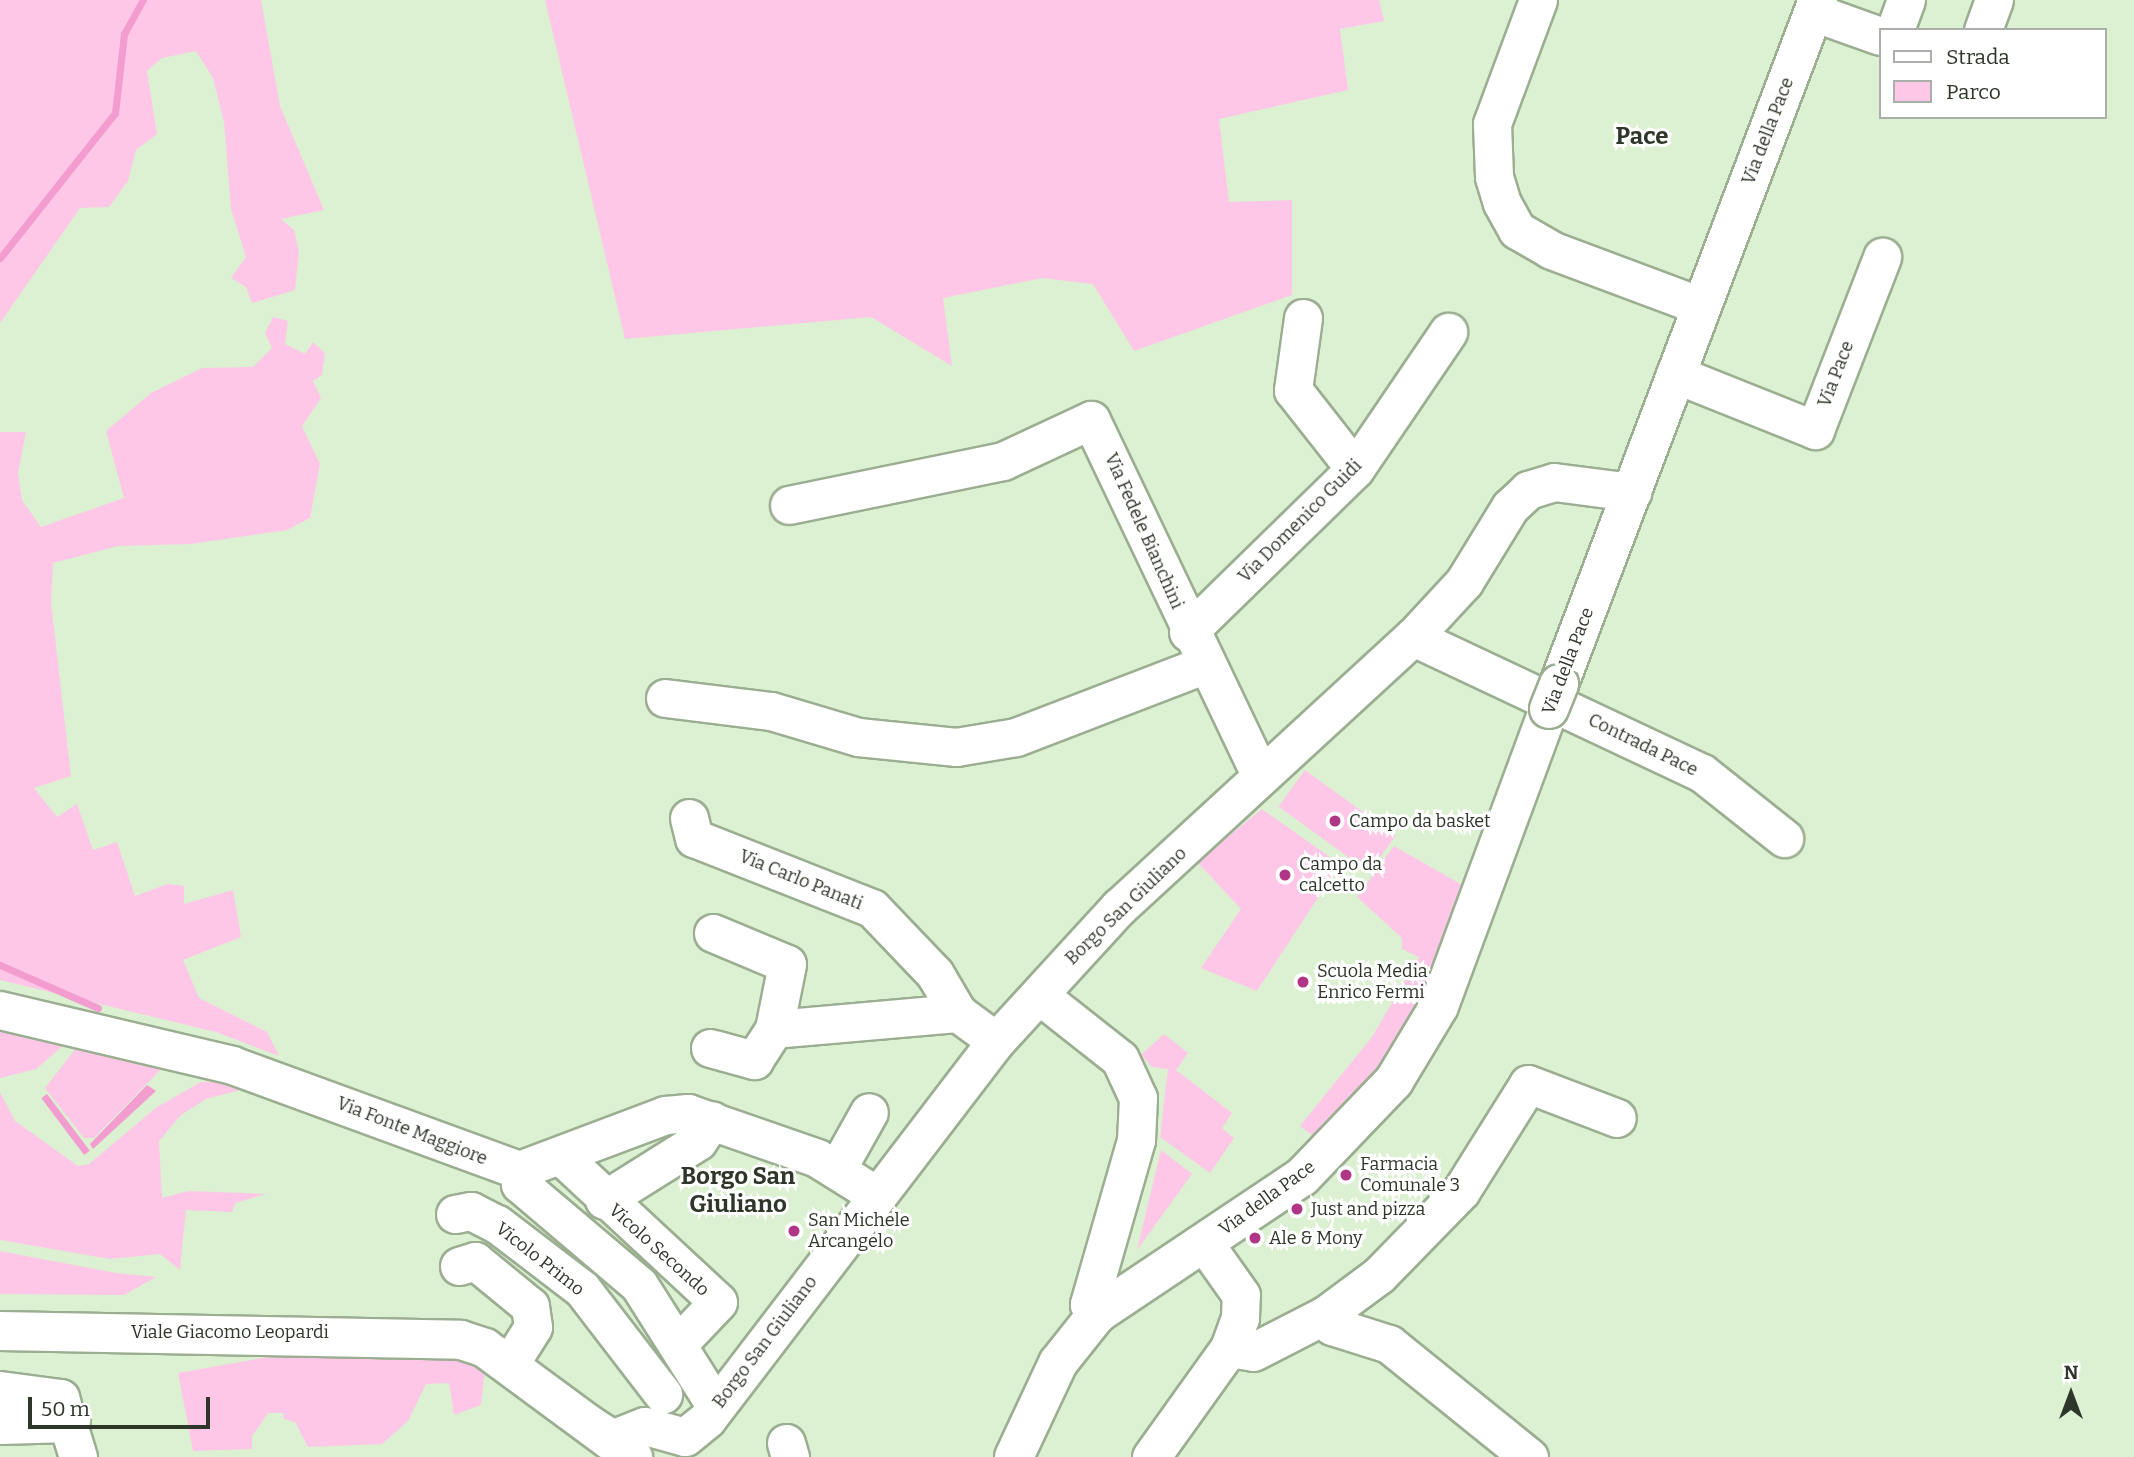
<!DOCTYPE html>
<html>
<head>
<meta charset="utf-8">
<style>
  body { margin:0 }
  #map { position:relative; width:2134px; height:1457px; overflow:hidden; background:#dcf0d2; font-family:Bitter,serif }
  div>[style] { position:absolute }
  .green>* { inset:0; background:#ffc7e7; transform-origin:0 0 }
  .water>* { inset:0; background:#f29ccf; transform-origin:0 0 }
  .stream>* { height:7px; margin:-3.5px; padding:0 3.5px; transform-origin:3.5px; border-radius:3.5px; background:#f29ccf }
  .roads { filter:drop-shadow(2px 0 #9bae91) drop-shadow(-2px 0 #9bae91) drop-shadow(0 2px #9bae91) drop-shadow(0 -2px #9bae91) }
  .minor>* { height:37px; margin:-18.5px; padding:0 18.5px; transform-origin:18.5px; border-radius:18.5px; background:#fff }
  .major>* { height:38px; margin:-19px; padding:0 19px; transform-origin:19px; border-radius:19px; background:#fff }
  .bridges { filter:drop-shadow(2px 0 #9bae91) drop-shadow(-2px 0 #9bae91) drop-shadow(0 2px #9bae91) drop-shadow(0 -2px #9bae91) }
  .major-bridge>* { height:38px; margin:-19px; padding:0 19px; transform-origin:19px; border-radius:19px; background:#fff }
  .dots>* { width:19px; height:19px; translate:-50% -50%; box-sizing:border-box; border:4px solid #fff; border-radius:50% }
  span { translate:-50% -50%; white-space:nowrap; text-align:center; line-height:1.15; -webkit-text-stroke:6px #fff; paint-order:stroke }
  .street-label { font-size:18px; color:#2e362a }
  .poi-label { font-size:18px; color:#2e362a }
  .left { translate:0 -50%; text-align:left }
  .district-label { font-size:24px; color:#2e362a; font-weight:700 }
  .legend { position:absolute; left:1879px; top:28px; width:228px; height:91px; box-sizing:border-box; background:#fff; border:2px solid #abafaa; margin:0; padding:9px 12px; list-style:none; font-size:21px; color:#2e362a }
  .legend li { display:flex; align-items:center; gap:14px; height:35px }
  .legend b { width:35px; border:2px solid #abafaa }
  .north { position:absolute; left:2036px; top:1359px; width:70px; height:70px; -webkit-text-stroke:5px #fff; paint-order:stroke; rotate:0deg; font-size:19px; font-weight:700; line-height:28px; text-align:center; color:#2e362a }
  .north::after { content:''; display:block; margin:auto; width:24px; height:32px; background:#2e362a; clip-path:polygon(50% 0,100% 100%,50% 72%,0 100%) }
  .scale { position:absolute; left:28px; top:1397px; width:182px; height:32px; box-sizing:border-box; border:4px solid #2e362a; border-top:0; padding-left:9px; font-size:21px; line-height:24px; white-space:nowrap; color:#2e362a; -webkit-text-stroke:5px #fff; paint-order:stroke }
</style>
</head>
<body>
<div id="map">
  <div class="green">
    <div style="clip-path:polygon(0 0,261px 0,280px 106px,324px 210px,281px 219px,294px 230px,299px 252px,295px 290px,252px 303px,246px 287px,231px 278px,246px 257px,231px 209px,224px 122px,213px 78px,196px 51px,162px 58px,147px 71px,157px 134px,136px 150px,128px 181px,109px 207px,80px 208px,0 323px)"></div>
    <div style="clip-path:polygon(545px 0,1379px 0,1384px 21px,1340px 29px,1348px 90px,1219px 119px,1229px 202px,1292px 200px,1292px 295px,1134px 351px,1093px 284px,1042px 278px,943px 298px,952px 366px,871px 317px,625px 339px)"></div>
    <div style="clip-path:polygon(273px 317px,288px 321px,285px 344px,305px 354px,313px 342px,325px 353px,322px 375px,313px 381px,321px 398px,302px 426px,320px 464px,310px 518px,287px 530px,191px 544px,118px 546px,53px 563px,51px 603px,71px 776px,34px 788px,57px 817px,77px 804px,93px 850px,117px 842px,135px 896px,168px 884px,184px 886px,184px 904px,233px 890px,241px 937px,183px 960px,199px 998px,267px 1032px,279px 1056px,216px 1032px,0 980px,0 432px,26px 432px,18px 473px,22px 500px,41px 527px,124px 498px,106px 431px,151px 393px,202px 368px,253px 367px,272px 348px,265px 333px)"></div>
    <div style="left:1305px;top:770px;width:112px;height:45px;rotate:36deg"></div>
    <div style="clip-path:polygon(1262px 809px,1340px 864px,1257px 991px,1201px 968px,1241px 909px,1197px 862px)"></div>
    <div style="clip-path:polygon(1394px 846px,1471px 890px,1442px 970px,1328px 1147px,1300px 1126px,1372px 1037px,1419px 957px,1402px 949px,1402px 938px,1357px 897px)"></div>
    <div style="clip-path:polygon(0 1029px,64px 1045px,36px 1069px,0 1078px)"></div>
    <div style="clip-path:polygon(1164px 1034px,1188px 1053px,1176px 1070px,1232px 1113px,1222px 1128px,1234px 1138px,1210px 1173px,1160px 1137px,1168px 1069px,1152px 1067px,1141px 1055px)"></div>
    <div style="clip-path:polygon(77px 1047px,163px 1067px,94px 1138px,84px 1138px,45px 1088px)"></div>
    <div style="clip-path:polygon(246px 1080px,240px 1090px,206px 1099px,181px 1115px,159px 1141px,162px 1198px,188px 1191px,266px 1194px,235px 1203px,232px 1212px,186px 1210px,180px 1270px,160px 1254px,110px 1259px,0 1240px,0 1092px,15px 1121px,78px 1166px,89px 1164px,157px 1107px,201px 1082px)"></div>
    <div style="clip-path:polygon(1161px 1150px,1192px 1174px,1137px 1250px)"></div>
    <div style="clip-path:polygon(0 1251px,116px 1273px,156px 1277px,124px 1295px,0 1294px)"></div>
    <div style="clip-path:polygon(343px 1353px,453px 1358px,485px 1369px,481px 1405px,454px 1415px,449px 1383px,426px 1384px,408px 1421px,382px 1444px,308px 1447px,295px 1422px,284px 1419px,283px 1413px,268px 1413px,252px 1436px,252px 1449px,193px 1451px,178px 1373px,268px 1357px)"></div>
  </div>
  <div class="water">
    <div style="clip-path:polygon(147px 1085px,156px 1091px,93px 1149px,90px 1144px)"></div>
    <div style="left:47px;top:1094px;width:71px;height:7px;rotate:53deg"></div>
  </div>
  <div class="stream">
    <div style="left:0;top:258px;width:185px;rotate:-51.6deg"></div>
    <div style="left:115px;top:113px;width:80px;rotate:-83.5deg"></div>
    <div style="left:124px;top:34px;width:39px;rotate:-61deg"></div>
    <div style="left:0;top:965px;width:107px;rotate:23.7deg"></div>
  </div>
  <div class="roads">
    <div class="minor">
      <div style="left:1538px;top:0;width:132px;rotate:110.4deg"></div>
      <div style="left:1492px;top:124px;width:53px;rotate:87.8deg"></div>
      <div style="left:1494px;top:177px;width:27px;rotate:73deg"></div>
      <div style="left:1502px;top:203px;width:31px;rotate:61deg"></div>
      <div style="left:1517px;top:230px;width:39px;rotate:30deg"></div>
      <div style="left:1551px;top:250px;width:160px;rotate:20.5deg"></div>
      <div style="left:1813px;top:12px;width:71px;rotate:19.7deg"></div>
      <div style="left:1895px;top:30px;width:32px;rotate:-70deg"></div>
      <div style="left:1983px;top:30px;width:32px;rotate:-70deg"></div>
      <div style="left:1303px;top:318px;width:73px;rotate:97.9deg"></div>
      <div style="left:1293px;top:390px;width:100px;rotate:51.9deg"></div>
      <div style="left:1675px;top:374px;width:151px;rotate:21.8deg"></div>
      <div style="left:1815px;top:430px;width:186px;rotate:-68.8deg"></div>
      <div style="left:789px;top:505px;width:218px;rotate:-11.6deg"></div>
      <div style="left:1003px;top:461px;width:97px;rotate:-25deg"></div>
      <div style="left:1091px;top:420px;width:393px;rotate:64.5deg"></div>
      <div style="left:1188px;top:632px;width:233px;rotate:-44.3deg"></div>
      <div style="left:1355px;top:469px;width:166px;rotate:-55.8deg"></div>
      <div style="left:1413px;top:637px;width:319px;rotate:25.2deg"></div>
      <div style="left:1702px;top:773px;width:105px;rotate:38.4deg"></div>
      <div style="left:665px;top:698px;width:107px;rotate:7deg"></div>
      <div style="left:771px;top:711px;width:91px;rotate:16.6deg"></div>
      <div style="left:858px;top:737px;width:99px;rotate:5.8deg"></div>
      <div style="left:956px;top:747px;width:61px;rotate:-9.5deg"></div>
      <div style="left:1016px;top:737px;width:201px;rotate:-21deg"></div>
      <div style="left:689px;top:818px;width:21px;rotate:76deg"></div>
      <div style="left:694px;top:838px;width:191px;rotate:21.5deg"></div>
      <div style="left:872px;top:908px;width:91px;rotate:46.3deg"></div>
      <div style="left:935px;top:974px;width:45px;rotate:59.5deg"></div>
      <div style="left:958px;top:1013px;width:47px;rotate:36.4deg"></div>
      <div style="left:713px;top:933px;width:80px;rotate:22.7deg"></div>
      <div style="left:787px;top:964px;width:66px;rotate:101.3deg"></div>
      <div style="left:1039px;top:995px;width:103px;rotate:38.3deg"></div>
      <div style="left:1120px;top:1059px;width:43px;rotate:65.2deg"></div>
      <div style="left:1138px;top:1098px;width:42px;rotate:92.7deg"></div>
      <div style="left:1136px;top:1140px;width:171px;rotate:106deg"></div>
      <div style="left:1089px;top:1304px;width:13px;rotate:51deg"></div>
      <div style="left:0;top:1010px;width:238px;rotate:13.3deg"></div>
      <div style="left:232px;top:1065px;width:306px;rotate:20.1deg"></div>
      <div style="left:519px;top:1170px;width:156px;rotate:-20.6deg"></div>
      <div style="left:665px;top:1115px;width:23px;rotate:-5deg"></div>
      <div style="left:688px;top:1113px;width:137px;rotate:19.2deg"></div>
      <div style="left:817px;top:1158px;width:70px;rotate:32.1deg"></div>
      <div style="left:710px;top:1048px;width:46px;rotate:15.3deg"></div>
      <div style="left:754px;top:1060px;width:37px;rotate:-57deg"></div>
      <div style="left:774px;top:1029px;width:185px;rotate:-5deg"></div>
      <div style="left:561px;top:1156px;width:214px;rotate:42.9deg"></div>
      <div style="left:718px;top:1302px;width:57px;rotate:133.6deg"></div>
      <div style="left:837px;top:1169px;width:65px;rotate:-60.7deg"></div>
      <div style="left:519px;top:1170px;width:14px;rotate:86deg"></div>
      <div style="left:520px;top:1184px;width:156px;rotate:40.3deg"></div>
      <div style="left:639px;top:1285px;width:144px;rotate:57.7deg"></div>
      <div style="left:604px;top:1200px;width:111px;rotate:-32.1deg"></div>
      <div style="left:698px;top:1141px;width:25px;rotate:-56deg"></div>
      <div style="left:455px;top:1214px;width:16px;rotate:-11deg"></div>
      <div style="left:471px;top:1211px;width:29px;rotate:27deg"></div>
      <div style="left:497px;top:1224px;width:107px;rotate:37.4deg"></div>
      <div style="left:582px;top:1289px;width:133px;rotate:52.4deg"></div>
      <div style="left:459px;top:1266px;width:17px;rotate:-17deg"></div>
      <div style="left:475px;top:1261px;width:71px;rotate:39.3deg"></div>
      <div style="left:530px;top:1306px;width:21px;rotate:82deg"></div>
      <div style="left:533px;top:1327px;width:45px;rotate:122.3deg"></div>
      <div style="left:1325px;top:1315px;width:13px;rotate:58deg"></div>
      <div style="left:1332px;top:1326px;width:60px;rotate:17.5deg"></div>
      <div style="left:1389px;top:1344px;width:180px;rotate:38.9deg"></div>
      <div style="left:1229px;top:1348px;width:24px;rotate:9deg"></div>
      <div style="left:1253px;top:1352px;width:81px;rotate:-27.2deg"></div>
      <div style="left:1325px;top:1315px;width:67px;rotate:-36.5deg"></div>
      <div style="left:1379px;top:1275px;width:117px;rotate:-45.7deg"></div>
      <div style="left:1461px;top:1191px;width:126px;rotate:-57.9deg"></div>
      <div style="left:1528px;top:1084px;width:95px;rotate:20.9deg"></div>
      <div style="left:0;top:1390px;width:61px;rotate:7.6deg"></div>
      <div style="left:60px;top:1398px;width:62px;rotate:73deg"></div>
      <div style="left:586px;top:1422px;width:31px;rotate:33deg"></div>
      <div style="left:612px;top:1439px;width:35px;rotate:-22deg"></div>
      <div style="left:645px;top:1426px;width:41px;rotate:15.4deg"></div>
      <div style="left:685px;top:1437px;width:28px;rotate:-39deg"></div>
      <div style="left:707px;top:1419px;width:476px;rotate:-52.6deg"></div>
      <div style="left:996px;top:1041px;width:182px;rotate:-47.5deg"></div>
      <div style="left:1119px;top:907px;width:399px;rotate:-42.6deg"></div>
      <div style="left:1413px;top:637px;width:75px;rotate:-47.2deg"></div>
      <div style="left:1464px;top:582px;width:88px;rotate:-58.5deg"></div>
      <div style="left:1510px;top:507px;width:25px;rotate:-43deg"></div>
      <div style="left:1528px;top:490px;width:27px;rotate:-17deg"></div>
      <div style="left:1554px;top:482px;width:79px;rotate:7.3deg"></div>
      <div style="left:0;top:1425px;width:71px;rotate:-1.6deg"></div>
      <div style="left:786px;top:1443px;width:15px;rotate:74deg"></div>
      <div style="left:1151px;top:1457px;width:134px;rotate:-54.4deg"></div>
      <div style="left:1229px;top:1348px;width:32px;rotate:-70deg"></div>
      <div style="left:1240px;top:1318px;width:23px;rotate:-88deg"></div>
      <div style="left:1241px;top:1295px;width:64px;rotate:-125.4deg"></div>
    </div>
    <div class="major">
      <div style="left:1559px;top:684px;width:731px;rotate:-69.26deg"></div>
      <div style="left:0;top:1331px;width:461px;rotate:1.1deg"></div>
      <div style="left:461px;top:1340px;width:25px;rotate:18deg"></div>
      <div style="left:485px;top:1348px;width:184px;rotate:36.4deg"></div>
      <div style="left:1014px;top:1457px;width:104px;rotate:-64.9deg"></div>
      <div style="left:1058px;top:1363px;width:63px;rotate:-51.5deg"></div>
      <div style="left:1097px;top:1314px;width:247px;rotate:-33.8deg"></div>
      <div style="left:1302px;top:1177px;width:133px;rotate:-46.2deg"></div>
      <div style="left:1394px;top:1081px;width:87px;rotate:-59deg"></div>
      <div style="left:1439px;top:1006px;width:317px;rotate:-69.7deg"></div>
    </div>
  </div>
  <div class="bridges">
    <div class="major-bridge">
      <div style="left:1549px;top:709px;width:27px;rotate:-68deg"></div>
    </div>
  </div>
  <div class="dots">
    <div style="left:1335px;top:821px;background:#b03587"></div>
    <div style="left:1285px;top:875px;background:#b03587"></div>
    <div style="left:1303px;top:982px;background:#b03587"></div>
    <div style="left:1346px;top:1175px;background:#b03587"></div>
    <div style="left:1297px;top:1209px;background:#b03587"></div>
    <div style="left:794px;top:1231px;background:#b03587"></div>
    <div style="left:1255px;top:1238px;background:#b03587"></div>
  </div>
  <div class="street-label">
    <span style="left:1768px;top:131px;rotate:-69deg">Via della Pace</span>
    <span style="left:1836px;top:374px;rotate:-69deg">Via Pace</span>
    <span style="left:1300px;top:521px;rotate:-45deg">Via Domenico Guidi</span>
    <span style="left:1144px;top:531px;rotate:66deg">Via Fedele Bianchini</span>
    <span style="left:1568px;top:661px;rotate:-69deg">Via della Pace</span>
    <span style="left:1643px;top:745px;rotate:26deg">Contrada Pace</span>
    <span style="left:801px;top:880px;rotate:22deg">Via Carlo Panati</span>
    <span style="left:1126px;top:906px;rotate:-44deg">Borgo San Giuliano</span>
    <span style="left:412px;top:1131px;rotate:21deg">Via Fonte Maggiore</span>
    <span style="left:1267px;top:1198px;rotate:-36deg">Via della Pace</span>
    <span style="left:659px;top:1250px;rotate:42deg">Vicolo Secondo</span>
    <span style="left:540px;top:1259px;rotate:38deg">Vicolo Primo</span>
    <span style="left:230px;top:1332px">Viale Giacomo Leopardi</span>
    <span style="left:765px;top:1342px;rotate:-53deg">Borgo San Giuliano</span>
  </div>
  <div class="poi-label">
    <span class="left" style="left:1349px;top:821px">Campo da basket</span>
    <span class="left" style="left:1299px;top:875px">Campo da<br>calcetto</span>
    <span class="left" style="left:1317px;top:982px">Scuola Media<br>Enrico Fermi</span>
    <span class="left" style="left:1360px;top:1175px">Farmacia<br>Comunale 3</span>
    <span class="left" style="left:1311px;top:1209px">Just and pizza</span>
    <span class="left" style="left:808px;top:1231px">San Michele<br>Arcangelo</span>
    <span class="left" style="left:1269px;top:1238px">Ale &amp; Mony</span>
  </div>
  <div class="district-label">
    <span style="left:1642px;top:137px">Pace</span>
    <span style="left:738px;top:1191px">Borgo San<br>Giuliano</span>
  </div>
  <ul class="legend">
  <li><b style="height:9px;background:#fff"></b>Strada</li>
  <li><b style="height:19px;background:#ffc7e7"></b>Parco</li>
  </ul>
  <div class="north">N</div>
  <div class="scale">50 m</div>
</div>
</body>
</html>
